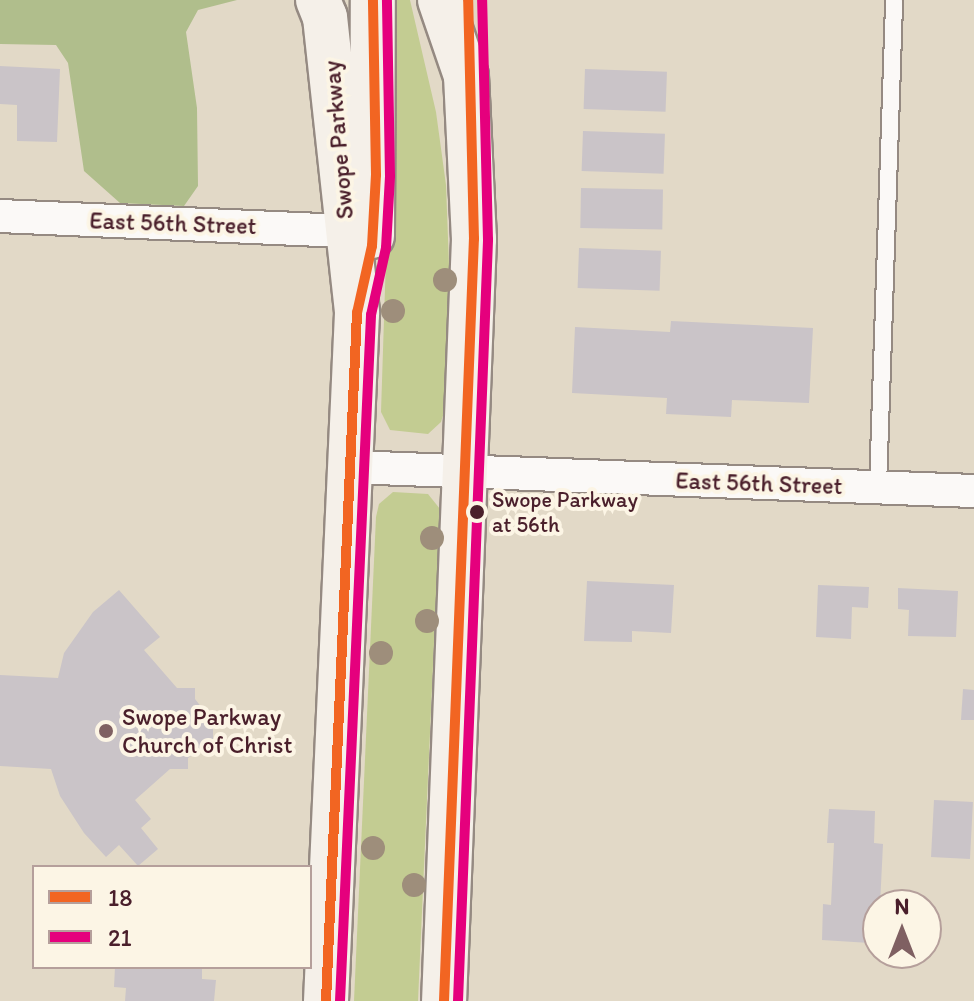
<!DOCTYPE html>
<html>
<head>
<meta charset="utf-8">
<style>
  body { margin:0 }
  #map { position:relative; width:974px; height:1001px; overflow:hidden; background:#e2d9c7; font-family:Itim,sans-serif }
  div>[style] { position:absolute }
  .green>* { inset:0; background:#c3cc92 }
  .forest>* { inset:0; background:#b0be8c }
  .building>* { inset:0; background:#cac4c8; transform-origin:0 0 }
  .roads { filter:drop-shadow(2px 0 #958a82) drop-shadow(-2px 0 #958a82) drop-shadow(0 2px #958a82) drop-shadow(0 -2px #958a82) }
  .service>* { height:16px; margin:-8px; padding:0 8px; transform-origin:8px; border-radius:8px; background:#fbf9f7 }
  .minor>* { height:32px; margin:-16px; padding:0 16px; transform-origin:16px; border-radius:16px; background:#fbf9f7 }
  .secondary>* { height:44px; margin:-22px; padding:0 22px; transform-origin:22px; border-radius:22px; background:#f5f0e9 }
  .bus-1>* { height:10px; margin:-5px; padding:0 5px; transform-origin:5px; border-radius:5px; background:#f26522 }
  .bus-2>* { height:10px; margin:-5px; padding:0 5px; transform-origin:5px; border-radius:5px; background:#e5007d }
  .trees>* { width:24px; height:24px; margin:-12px; border-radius:50%; background:#9e8e7b }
  .dots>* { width:22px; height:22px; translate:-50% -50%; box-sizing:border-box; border:4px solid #fcf5e5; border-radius:50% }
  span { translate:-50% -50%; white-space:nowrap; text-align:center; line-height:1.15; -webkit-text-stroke:8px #fcf5e5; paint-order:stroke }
  .bus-label { font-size:22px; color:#4a1f2b }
  .left { translate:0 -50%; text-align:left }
  .street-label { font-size:24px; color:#4a1f2b }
  .poi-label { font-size:24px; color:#4a1f2b }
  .legend { position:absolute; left:32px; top:865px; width:280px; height:104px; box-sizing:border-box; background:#fcf5e5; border:2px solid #b59f9b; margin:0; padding:10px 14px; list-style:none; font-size:24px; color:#4a1f2b }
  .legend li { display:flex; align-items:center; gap:16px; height:40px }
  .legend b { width:40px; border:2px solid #b59f9b }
  .north { position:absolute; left:862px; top:889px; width:80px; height:80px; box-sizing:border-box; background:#fcf5e5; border:2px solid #b59f9b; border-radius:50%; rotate:0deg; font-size:22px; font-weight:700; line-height:32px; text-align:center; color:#4a1f2b }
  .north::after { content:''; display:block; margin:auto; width:28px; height:36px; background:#7f6062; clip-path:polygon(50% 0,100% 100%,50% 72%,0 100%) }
</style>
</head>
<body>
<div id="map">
  <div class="green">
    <div style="clip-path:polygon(383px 0,410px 0,436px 112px,446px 185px,450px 291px,445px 409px,441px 422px,428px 434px,390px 430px,381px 412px,386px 257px)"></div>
    <div style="clip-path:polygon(393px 492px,428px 494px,440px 509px,418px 1001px,354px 1001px,376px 517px,379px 504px)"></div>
  </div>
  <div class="forest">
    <div style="clip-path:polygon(0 0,237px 0,198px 10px,186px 32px,197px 108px,198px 186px,184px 206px,120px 203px,84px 171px,68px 63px,56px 45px,0 44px)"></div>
  </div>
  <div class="building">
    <div style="clip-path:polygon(0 66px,60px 69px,57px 142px,17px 141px,17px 105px,0 104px)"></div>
    <div style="left:585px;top:69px;width:82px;height:40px;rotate:2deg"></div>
    <div style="left:583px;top:131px;width:82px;height:40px;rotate:2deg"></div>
    <div style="left:581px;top:188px;width:82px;height:40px;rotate:1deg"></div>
    <div style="left:579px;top:248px;width:82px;height:40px;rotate:2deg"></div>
    <div style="clip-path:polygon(671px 321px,813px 328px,809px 403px,732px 400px,731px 417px,666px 414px,667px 398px,572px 393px,575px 327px,670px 332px)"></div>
    <div style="clip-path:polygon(587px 581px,674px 585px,671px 633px,632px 631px,632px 642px,584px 641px)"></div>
    <div style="clip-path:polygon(818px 585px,869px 587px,868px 608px,852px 607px,851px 639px,816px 637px)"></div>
    <div style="clip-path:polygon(898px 588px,958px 591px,956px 637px,908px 636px,909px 610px,898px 609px)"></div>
    <div style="clip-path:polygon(119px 590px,160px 637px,144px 650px,177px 688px,195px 688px,195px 699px,213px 722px,213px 740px,188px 758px,188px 769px,170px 769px,135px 800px,151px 819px,141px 828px,158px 849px,138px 866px,119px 845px,106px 857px,84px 833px,60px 796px,51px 769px,0 766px,0 675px,58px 678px,64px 653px,93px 612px)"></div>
    <div style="clip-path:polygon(963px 689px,974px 690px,974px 720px,961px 720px)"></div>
    <div style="left:934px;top:800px;width:39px;height:57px;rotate:3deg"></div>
    <div style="clip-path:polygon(829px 809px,875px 811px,874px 843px,883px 844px,880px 905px,872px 909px,870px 943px,822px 940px,823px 904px,831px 905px,834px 843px,827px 843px)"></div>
    <div style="clip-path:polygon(115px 967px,202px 967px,202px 979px,216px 980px,214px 1001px,125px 1001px,126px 988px,114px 987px)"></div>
  </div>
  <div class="roads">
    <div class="service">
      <div style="left:878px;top:487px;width:487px;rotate:-88.1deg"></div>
    </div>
    <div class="minor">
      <div style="left:0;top:216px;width:346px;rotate:2.5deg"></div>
      <div style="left:351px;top:467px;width:623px;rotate:2.21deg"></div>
    </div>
    <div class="secondary">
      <div style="left:318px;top:0;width:18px;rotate:68deg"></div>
      <div style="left:325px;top:17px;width:298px;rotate:83.8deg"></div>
      <div style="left:357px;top:313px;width:689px;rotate:92.58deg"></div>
      <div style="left:440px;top:0;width:80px;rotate:71.1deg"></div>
      <div style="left:466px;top:76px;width:163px;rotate:87.2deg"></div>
      <div style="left:474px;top:239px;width:763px;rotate:92.25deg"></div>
      <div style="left:372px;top:236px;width:236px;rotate:-89.8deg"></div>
    </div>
  </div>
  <div class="bus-1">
    <div style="left:326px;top:1001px;width:689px;rotate:-87.42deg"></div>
    <div style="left:357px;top:313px;width:69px;rotate:-77.4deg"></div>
    <div style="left:372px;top:246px;width:71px;rotate:-86.8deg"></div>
    <div style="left:376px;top:175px;width:175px;rotate:-91deg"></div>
    <div style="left:444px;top:1001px;width:763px;rotate:-87.75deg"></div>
    <div style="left:474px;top:239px;width:239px;rotate:-91.4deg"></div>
  </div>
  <div class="bus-2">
    <div style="left:340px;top:1001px;width:687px;rotate:-87.41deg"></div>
    <div style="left:371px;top:315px;width:69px;rotate:-77.4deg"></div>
    <div style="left:386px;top:248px;width:72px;rotate:-86.8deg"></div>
    <div style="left:390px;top:176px;width:176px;rotate:-91deg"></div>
    <div style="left:458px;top:1001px;width:762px;rotate:-87.74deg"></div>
    <div style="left:488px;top:240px;width:240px;rotate:-91.4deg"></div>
  </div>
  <div class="trees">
    <div style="left:445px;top:280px"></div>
    <div style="left:393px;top:311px"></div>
    <div style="left:432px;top:538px"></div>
    <div style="left:427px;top:621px"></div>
    <div style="left:381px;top:653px"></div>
    <div style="left:373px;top:848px"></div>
    <div style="left:414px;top:885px"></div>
  </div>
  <div class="dots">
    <div style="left:477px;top:512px;background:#4a1f2b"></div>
    <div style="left:106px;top:731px;background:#7f6062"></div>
  </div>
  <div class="bus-label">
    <span class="left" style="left:492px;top:512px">Swope Parkway<br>at 56th</span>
  </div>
  <div class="street-label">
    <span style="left:338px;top:140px;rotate:-95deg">Swope Parkway</span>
    <span style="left:173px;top:223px;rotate:2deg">East 56th Street</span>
    <span style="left:759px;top:483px;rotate:2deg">East 56th Street</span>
  </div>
  <div class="poi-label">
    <span class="left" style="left:122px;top:731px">Swope Parkway<br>Church of Christ</span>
  </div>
  <ul class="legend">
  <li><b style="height:10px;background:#f26522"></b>18</li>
  <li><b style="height:10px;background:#e5007d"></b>21</li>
  </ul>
  <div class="north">N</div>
</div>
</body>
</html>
